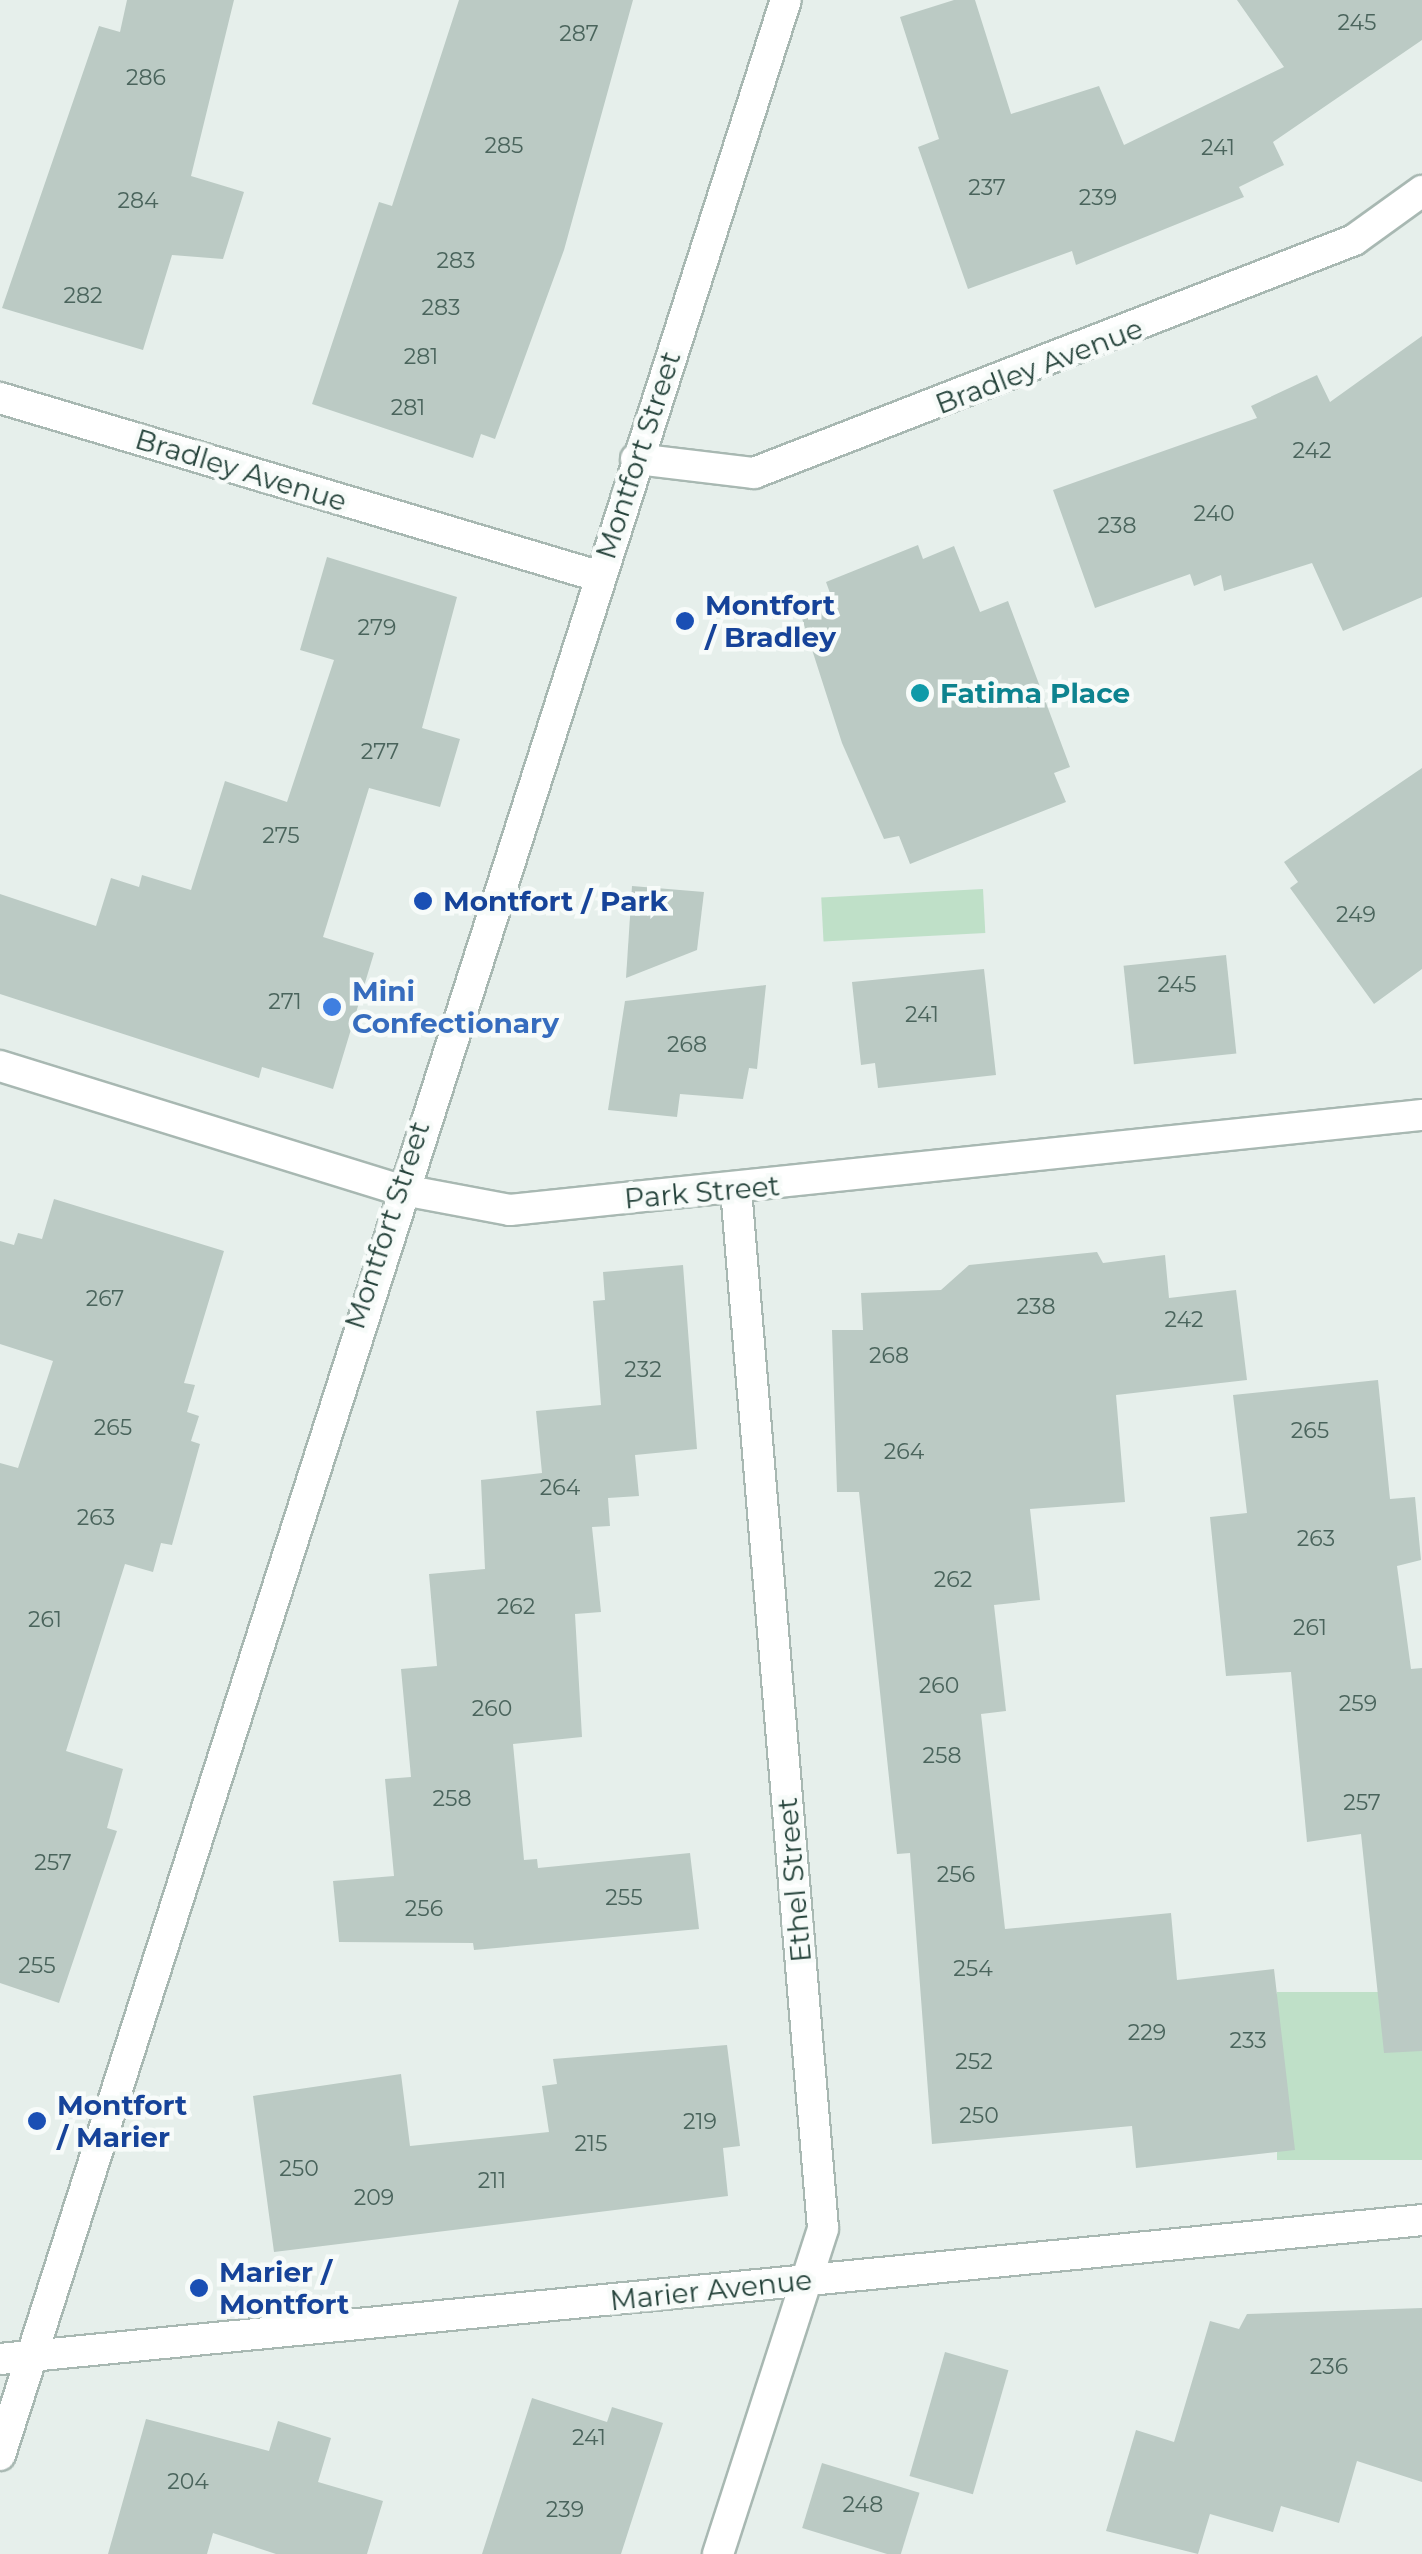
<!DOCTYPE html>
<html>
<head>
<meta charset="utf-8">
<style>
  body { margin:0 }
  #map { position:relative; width:1422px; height:2554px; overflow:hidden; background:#e6efeb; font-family:Montserrat,sans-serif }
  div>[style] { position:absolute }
  .green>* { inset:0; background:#bfe0c8; transform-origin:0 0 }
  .building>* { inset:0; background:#bbcac4; transform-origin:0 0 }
  .roads { filter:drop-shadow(2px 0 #a8b8b2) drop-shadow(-2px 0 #a8b8b2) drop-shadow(0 2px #a8b8b2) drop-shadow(0 -2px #a8b8b2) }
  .minor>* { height:30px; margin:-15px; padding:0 15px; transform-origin:15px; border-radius:15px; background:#fff }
  .dots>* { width:28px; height:28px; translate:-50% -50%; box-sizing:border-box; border:5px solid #f7fbf9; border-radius:50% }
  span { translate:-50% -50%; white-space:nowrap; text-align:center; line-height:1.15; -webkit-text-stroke:9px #f7fbf9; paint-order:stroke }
  .number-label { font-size:22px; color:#4a645c }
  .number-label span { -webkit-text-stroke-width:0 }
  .street-label { font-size:28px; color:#24423a }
  .transit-label { font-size:28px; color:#164399; font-weight:700 }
  .left { translate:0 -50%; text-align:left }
  .culture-label { font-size:28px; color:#0d838f; font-weight:700 }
  .shop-label { font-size:28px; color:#366cbe; font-weight:700 }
</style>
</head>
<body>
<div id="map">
  <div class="green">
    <div style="left:983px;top:889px;width:44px;height:162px;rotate:87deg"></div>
    <div style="left:1422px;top:1992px;width:168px;height:145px;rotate:90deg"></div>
  </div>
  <div class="building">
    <div style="clip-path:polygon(127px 0,234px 0,191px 176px,244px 192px,223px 259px,172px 255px,143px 350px,2px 308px,99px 26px,120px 32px)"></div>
    <div style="clip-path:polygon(459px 0,633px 0,564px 250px,495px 439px,481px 434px,473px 458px,312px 404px,379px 202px,392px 206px)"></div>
    <div style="clip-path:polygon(954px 0,975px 0,1011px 114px,1099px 86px,1124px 145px,1284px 67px,1237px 0,1422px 0,1422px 40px,1273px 142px,1284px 165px,1239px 187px,1244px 197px,1076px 265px,1072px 251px,968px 289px,918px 147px,939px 139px,900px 17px)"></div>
    <div style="clip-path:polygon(1422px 336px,1422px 597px,1343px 631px,1312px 563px,1224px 591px,1221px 575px,1194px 586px,1190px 574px,1095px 608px,1053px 490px,1257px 418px,1251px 406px,1317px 375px,1330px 402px)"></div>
    <div style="clip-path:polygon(918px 545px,923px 559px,954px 546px,980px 612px,1008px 601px,1070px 767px,1054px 773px,1066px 802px,910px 864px,899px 836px,884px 839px,842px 743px,798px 606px,830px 593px,826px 582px)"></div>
    <div style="clip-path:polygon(327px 557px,457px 597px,422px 728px,460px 739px,440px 807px,369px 788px,323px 937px,374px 953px,333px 1089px,262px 1067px,259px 1078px,0 994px,0 894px,96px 926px,111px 878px,139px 887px,142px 875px,191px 890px,225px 781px,287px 802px,334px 660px,300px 650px)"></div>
    <div style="clip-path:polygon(1422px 768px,1422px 969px,1374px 1004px,1290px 888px,1298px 882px,1284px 862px)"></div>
    <div style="clip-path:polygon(632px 886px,704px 892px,697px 950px,626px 978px)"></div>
    <div style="left:1226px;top:955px;width:99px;height:103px;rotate:84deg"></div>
    <div style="clip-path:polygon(984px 969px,996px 1075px,878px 1088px,875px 1063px,861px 1065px,852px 982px)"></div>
    <div style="clip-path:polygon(766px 985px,757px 1069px,749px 1068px,743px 1099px,680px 1094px,677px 1117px,608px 1110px,625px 1001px)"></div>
    <div style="clip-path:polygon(54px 1199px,224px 1251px,184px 1383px,195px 1385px,187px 1412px,199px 1416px,191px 1441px,200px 1444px,172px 1545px,161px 1543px,153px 1572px,125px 1564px,66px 1751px,123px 1769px,107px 1828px,117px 1831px,59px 2003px,0 1983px,0 1463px,18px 1468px,53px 1361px,0 1344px,0 1241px,14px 1245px,18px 1233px,42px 1239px)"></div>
    <div style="clip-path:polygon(1097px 1252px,1103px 1263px,1165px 1255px,1169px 1298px,1236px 1290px,1247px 1380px,1116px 1395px,1125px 1502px,1030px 1509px,1040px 1600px,994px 1605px,1006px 1711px,981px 1714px,1005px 1929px,1171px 1913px,1177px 1980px,1274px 1969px,1295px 2150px,1136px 2168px,1132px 2126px,932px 2144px,910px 1853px,897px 1854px,859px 1492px,837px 1492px,832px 1330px,863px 1330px,861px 1293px,941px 1290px,969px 1265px)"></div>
    <div style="clip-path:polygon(683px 1265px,697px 1449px,635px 1455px,639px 1496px,608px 1498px,610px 1526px,592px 1527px,601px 1612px,575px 1614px,582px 1737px,513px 1744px,524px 1860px,537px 1859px,538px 1868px,690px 1853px,699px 1929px,474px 1950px,473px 1943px,339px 1942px,333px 1881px,394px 1876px,385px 1779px,411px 1777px,401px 1669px,437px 1666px,429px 1574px,485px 1569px,481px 1480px,542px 1473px,536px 1411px,601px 1405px,593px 1301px,605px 1300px,603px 1272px)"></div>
    <div style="clip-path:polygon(1378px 1380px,1390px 1499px,1415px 1497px,1421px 1560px,1397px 1566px,1411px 1669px,1422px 1668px,1422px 2051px,1384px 2053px,1361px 1834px,1307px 1842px,1291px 1672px,1226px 1676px,1210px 1517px,1247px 1513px,1233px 1395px)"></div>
    <div style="clip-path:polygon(727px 2045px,740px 2146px,723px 2148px,728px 2196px,274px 2252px,253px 2096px,401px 2074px,410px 2146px,549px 2132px,542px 2086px,557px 2084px,553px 2059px)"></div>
    <div style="clip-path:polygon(1422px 2308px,1422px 2482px,1357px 2461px,1339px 2523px,1281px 2506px,1273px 2532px,1210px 2514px,1198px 2554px,1106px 2531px,1136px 2430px,1174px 2442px,1210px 2321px,1239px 2329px,1247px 2314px)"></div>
    <div style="left:945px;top:2352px;width:66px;height:129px;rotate:16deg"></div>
    <div style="clip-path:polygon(532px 2398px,607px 2422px,612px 2407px,663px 2423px,621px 2554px,482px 2554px)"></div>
    <div style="clip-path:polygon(146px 2419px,269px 2451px,278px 2421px,331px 2438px,318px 2482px,383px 2501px,367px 2554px,276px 2554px,213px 2533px,207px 2554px,108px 2554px)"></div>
    <div style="left:822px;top:2463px;width:102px;height:68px;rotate:17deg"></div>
  </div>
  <div class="roads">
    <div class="minor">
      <div style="left:0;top:398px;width:624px;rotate:16.58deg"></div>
      <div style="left:636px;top:459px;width:119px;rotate:6.8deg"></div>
      <div style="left:754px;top:473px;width:644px;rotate:-21.22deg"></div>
      <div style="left:1354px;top:240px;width:84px;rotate:-35.8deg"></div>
      <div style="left:0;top:1066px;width:417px;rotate:17.2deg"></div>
      <div style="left:398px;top:1189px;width:114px;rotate:10.6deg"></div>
      <div style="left:510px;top:1210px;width:917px;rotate:-5.95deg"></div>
      <div style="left:0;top:2359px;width:1429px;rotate:-5.58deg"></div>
      <div style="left:0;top:2455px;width:2578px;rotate:-72.25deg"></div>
      <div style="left:718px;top:2554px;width:342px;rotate:-72.1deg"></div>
      <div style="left:823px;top:2228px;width:1042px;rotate:-94.79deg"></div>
    </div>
  </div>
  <div class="dots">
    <div style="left:685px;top:621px;background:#1a4fb4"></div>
    <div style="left:920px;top:693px;background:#0f9aa8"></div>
    <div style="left:423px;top:901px;background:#1a4fb4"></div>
    <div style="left:332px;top:1007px;background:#3f7fe0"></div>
    <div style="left:37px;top:2121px;background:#1a4fb4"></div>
    <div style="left:199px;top:2288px;background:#1a4fb4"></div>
  </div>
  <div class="number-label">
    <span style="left:1357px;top:23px">245</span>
    <span style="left:579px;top:34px">287</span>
    <span style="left:146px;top:78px">286</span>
    <span style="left:504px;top:146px">285</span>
    <span style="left:1218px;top:148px">241</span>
    <span style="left:987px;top:188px">237</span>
    <span style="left:1098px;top:198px">239</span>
    <span style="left:138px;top:201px">284</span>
    <span style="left:456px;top:261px">283</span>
    <span style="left:83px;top:296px">282</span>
    <span style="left:441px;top:308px">283</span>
    <span style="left:421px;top:357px">281</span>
    <span style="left:408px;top:408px">281</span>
    <span style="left:1312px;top:451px">242</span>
    <span style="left:1214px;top:514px">240</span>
    <span style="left:1117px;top:526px">238</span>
    <span style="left:377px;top:628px">279</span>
    <span style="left:380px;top:752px">277</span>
    <span style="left:281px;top:836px">275</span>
    <span style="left:1356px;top:915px">249</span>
    <span style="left:1177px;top:985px">245</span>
    <span style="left:285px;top:1002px">271</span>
    <span style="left:922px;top:1015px">241</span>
    <span style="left:687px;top:1045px">268</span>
    <span style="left:105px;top:1299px">267</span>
    <span style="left:1036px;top:1307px">238</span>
    <span style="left:1184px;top:1320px">242</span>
    <span style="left:889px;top:1356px">268</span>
    <span style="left:643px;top:1370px">232</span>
    <span style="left:113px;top:1428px">265</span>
    <span style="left:1310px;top:1431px">265</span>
    <span style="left:904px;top:1452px">264</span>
    <span style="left:560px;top:1488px">264</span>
    <span style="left:96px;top:1518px">263</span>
    <span style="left:1316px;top:1539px">263</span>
    <span style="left:953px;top:1580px">262</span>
    <span style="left:516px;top:1607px">262</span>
    <span style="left:45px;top:1620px">261</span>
    <span style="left:1310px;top:1628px">261</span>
    <span style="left:939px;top:1686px">260</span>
    <span style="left:1358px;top:1704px">259</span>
    <span style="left:492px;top:1709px">260</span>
    <span style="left:942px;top:1756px">258</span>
    <span style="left:452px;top:1799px">258</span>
    <span style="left:1362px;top:1803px">257</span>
    <span style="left:53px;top:1863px">257</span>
    <span style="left:956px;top:1875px">256</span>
    <span style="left:624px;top:1898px">255</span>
    <span style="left:424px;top:1909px">256</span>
    <span style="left:37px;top:1966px">255</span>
    <span style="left:973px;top:1969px">254</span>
    <span style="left:1147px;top:2033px">229</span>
    <span style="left:1248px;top:2041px">233</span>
    <span style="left:974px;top:2062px">252</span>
    <span style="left:979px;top:2116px">250</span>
    <span style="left:700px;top:2122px">219</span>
    <span style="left:591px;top:2144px">215</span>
    <span style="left:299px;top:2169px">250</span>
    <span style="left:492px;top:2181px">211</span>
    <span style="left:374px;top:2198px">209</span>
    <span style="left:1329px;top:2367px">236</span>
    <span style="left:589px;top:2438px">241</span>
    <span style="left:188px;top:2482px">204</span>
    <span style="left:863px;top:2505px">248</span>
    <span style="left:565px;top:2510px">239</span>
  </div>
  <div class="street-label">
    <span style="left:1039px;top:366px;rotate:-21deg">Bradley Avenue</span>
    <span style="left:638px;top:455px;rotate:-72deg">Montfort Street</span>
    <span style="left:241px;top:470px;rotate:17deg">Bradley Avenue</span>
    <span style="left:702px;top:1192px;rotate:-5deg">Park Street</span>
    <span style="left:387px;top:1225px;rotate:-72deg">Montfort Street</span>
    <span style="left:794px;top:1880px;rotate:-95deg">Ethel Street</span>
    <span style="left:711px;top:2290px;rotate:-6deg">Marier Avenue</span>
  </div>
  <div class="transit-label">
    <span class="left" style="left:705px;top:621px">Montfort<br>/ Bradley</span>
    <span class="left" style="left:443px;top:901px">Montfort / Park</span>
    <span class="left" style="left:57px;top:2121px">Montfort<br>/ Marier</span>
    <span class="left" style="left:219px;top:2288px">Marier /<br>Montfort</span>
  </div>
  <div class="culture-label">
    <span class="left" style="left:940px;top:693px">Fatima Place</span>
  </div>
  <div class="shop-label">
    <span class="left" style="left:352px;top:1007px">Mini<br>Confectionary</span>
  </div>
</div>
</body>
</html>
